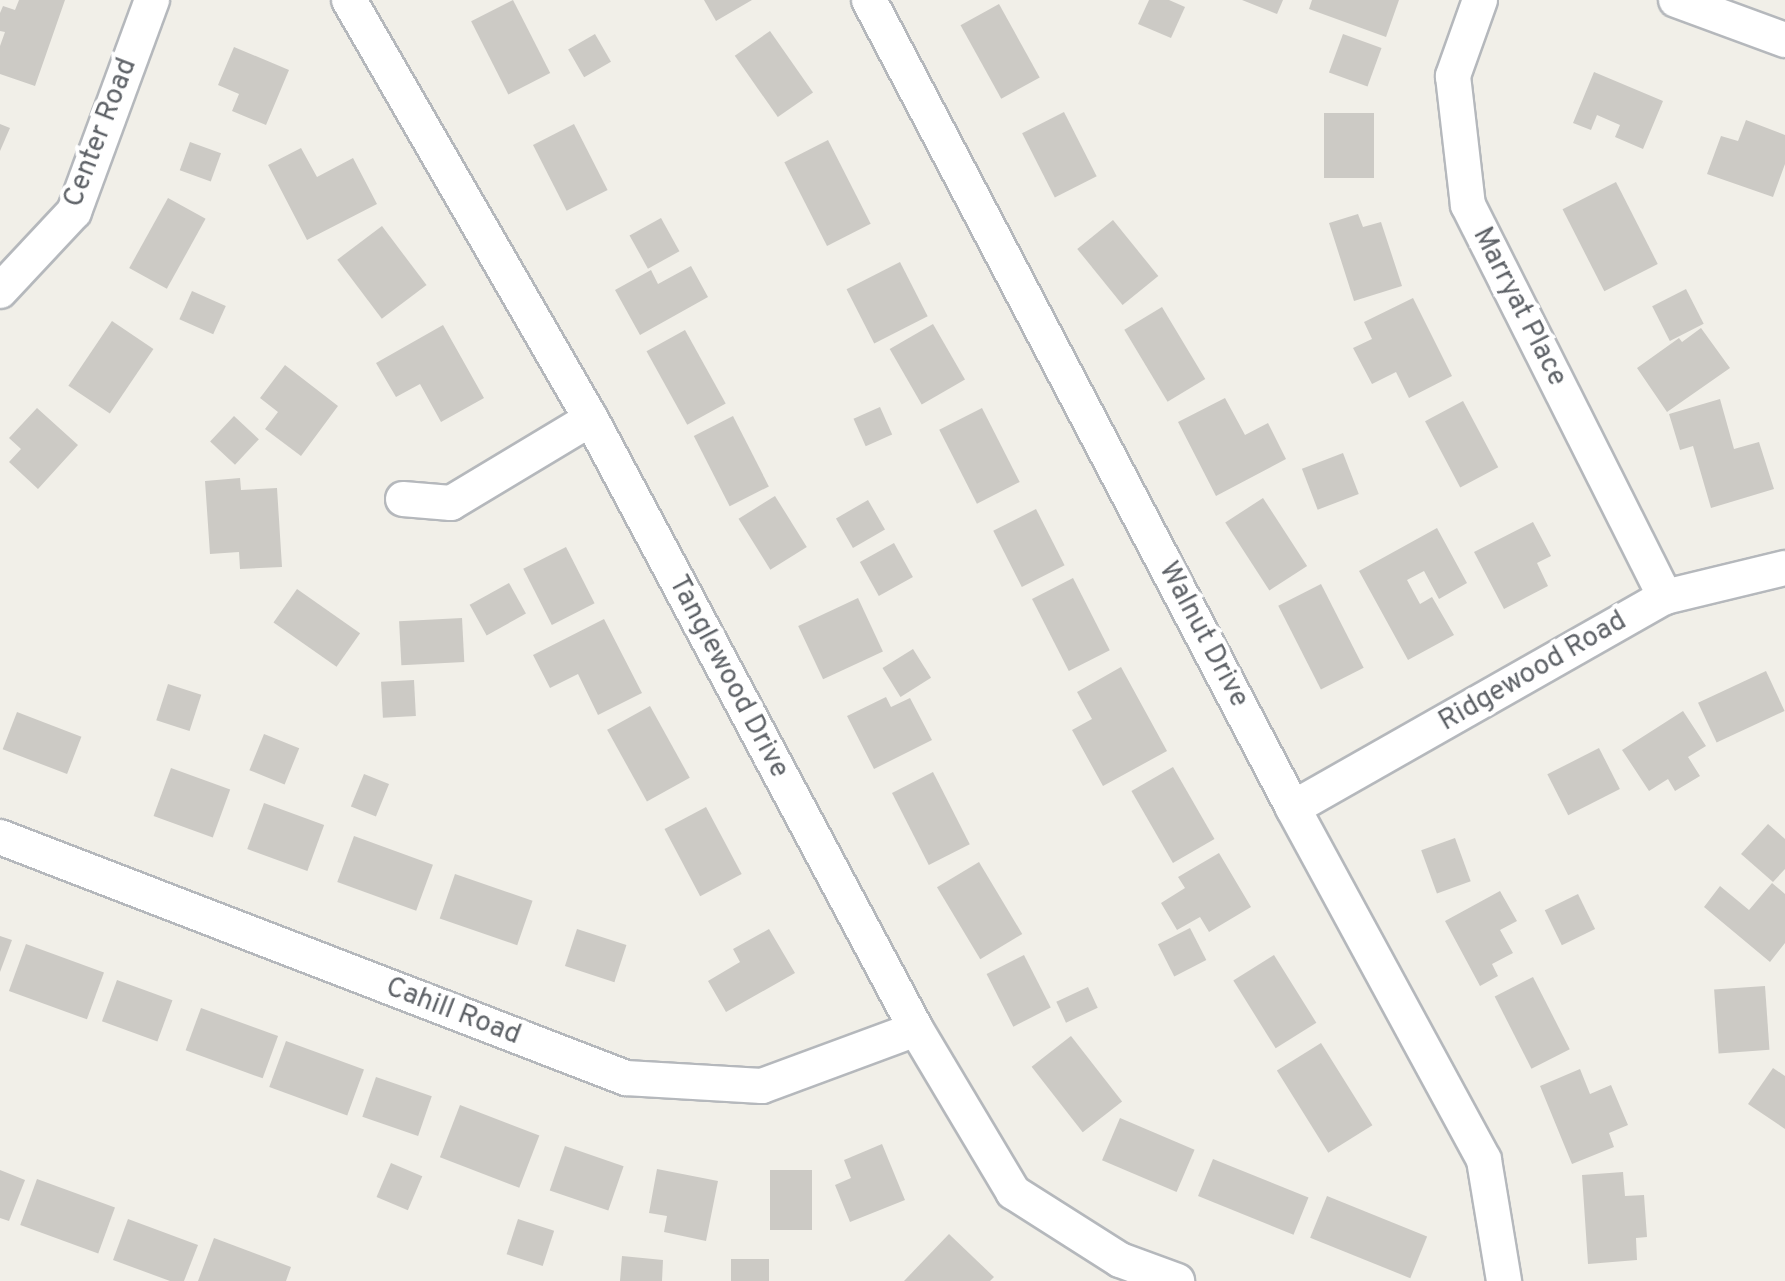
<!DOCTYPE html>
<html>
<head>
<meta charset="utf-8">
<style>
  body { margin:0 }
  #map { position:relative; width:1785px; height:1281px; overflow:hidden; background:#f1efe8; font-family:Overpass,sans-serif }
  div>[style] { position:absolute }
  .building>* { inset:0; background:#cccac5; transform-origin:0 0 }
  .roads { filter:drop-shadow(2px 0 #b5b8bc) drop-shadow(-2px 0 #b5b8bc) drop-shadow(0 2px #b5b8bc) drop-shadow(0 -2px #b5b8bc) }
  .street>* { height:34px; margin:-17px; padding:0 17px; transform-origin:17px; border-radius:17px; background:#fff }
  span { translate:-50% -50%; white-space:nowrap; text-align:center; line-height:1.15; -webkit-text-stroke:8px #fff; paint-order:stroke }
  .street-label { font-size:28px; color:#5f6368 }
</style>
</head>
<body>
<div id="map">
  <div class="building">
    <div style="clip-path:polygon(19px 0,65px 0,35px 86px,0 74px,0 46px,5px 32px,0 31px,0 13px,3px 6px,15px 10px)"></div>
    <div style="left:513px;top:0;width:82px;height:47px;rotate:63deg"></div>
    <div style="clip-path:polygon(704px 0,752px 0,716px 21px)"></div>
    <div style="clip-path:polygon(1149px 0,1169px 0,1185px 7px,1171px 38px,1138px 24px)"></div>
    <div style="clip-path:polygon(1242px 0,1283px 0,1277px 14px)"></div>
    <div style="clip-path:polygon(1312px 0,1399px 0,1386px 37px,1309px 9px)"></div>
    <div style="left:999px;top:4px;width:84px;height:44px;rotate:61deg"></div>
    <div style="left:770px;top:31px;width:75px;height:43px;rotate:55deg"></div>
    <div style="left:595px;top:34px;width:32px;height:31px;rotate:60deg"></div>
    <div style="left:1343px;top:34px;width:41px;height:41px;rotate:20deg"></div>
    <div style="clip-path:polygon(234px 47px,289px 70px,266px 125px,232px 111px,239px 94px,218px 85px)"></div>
    <div style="clip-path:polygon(1594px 72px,1663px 101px,1643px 149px,1615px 137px,1620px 125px,1597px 115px,1591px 130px,1573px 123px)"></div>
    <div style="left:1064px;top:112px;width:72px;height:47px;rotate:63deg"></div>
    <div style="left:1324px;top:113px;width:50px;height:65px"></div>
    <div style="clip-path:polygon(1746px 120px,1785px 135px,1785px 164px,1773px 197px,1707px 174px,1721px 136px,1738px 141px)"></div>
    <div style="clip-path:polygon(0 124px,10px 128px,0 151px)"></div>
    <div style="left:574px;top:124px;width:74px;height:46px;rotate:63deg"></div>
    <div style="left:828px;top:140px;width:94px;height:49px;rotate:63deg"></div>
    <div style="left:190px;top:142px;width:33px;height:30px;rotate:20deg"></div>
    <div style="clip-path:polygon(301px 148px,317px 177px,353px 158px,377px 204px,307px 240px,268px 165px)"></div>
    <div style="left:1616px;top:182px;width:92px;height:60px;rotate:63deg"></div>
    <div style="left:168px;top:198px;width:43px;height:80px;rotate:29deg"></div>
    <div style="clip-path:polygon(1358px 214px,1363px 227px,1381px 222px,1402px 286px,1354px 301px,1329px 223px)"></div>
    <div style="left:661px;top:218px;width:38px;height:36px;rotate:61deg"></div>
    <div style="left:1113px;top:220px;width:72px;height:46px;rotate:51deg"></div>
    <div style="left:382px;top:226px;width:74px;height:56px;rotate:53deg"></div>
    <div style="left:900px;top:262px;width:61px;height:60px;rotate:63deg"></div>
    <div style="clip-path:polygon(691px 266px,708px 297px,640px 335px,615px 290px,651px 270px,658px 284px)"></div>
    <div style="left:1686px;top:289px;width:39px;height:38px;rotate:63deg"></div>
    <div style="left:192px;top:291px;width:37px;height:31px;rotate:24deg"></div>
    <div style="clip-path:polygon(1413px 298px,1452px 376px,1409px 398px,1396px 372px,1372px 384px,1353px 348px,1372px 339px,1364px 322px)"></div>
    <div style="left:1162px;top:307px;width:84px;height:44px;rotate:59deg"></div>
    <div style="left:112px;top:321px;width:50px;height:78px;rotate:34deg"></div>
    <div style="left:933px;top:324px;width:64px;height:50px;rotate:60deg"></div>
    <div style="clip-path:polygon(443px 325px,484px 398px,441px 422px,420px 384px,396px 397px,376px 363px)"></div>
    <div style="clip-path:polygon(1701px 328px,1730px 368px,1667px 412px,1637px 368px,1679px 338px,1682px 342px)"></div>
    <div style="left:685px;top:330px;width:84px;height:44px;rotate:61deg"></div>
    <div style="clip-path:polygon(285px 365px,338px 406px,301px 456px,265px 429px,278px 412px,260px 398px)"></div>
    <div style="clip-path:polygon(1225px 398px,1245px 435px,1268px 423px,1286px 459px,1216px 496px,1178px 422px)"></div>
    <div style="clip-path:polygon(1720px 399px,1734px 449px,1759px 442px,1774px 489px,1711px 508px,1693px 446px,1680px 450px,1669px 414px)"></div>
    <div style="left:1463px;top:401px;width:75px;height:43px;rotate:62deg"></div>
    <div style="left:880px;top:407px;width:30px;height:29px;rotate:66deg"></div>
    <div style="clip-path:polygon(37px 408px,78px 445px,38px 489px,9px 462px,21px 449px,9px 438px)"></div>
    <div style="left:982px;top:408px;width:83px;height:48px;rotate:63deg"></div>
    <div style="left:234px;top:416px;width:34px;height:35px;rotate:43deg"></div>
    <div style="left:733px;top:416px;width:79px;height:44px;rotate:63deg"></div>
    <div style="left:1343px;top:453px;width:44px;height:44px;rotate:69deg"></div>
    <div style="clip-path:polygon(240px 478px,241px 490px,277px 488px,282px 567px,240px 569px,239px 552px,210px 554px,205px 481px)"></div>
    <div style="left:775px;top:496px;width:60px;height:43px;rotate:58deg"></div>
    <div style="left:1263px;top:498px;width:81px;height:45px;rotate:57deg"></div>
    <div style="left:868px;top:500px;width:34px;height:37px;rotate:60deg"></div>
    <div style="left:1036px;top:509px;width:63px;height:48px;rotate:63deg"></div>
    <div style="clip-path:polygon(1533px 522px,1551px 556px,1537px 563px,1548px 586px,1504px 609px,1474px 552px)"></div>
    <div style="clip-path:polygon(1437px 528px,1467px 583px,1439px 599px,1424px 571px,1407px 580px,1420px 604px,1432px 597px,1454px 635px,1408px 660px,1359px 571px)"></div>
    <div style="left:894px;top:543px;width:39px;height:39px;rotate:61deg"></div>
    <div style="left:566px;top:547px;width:63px;height:48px;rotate:63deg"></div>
    <div style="left:1073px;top:578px;width:81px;height:46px;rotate:63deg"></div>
    <div style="left:509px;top:583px;width:35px;height:45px;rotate:61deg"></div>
    <div style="left:1321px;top:584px;width:94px;height:48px;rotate:63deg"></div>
    <div style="left:297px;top:589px;width:77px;height:41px;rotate:35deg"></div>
    <div style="left:858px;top:598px;width:59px;height:66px;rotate:65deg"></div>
    <div style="left:462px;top:618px;width:44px;height:63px;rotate:87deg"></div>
    <div style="clip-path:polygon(604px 619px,642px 693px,598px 715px,578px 674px,550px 688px,533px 655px)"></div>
    <div style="left:913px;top:649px;width:34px;height:36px;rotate:58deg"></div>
    <div style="clip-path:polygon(1121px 667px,1167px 751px,1103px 786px,1072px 730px,1092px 719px,1077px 692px)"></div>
    <div style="left:1766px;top:671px;width:44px;height:75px;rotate:65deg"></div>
    <div style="left:414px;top:680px;width:36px;height:33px;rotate:87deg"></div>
    <div style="left:168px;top:684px;width:35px;height:38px;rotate:18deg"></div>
    <div style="clip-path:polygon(886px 697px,891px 707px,910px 698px,932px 740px,874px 769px,847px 716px)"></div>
    <div style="left:650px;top:706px;width:82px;height:49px;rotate:61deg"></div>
    <div style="clip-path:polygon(1683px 711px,1706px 746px,1688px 757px,1700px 776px,1675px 791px,1668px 779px,1649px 791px,1622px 750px)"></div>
    <div style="left:17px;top:712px;width:69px;height:40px;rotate:21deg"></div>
    <div style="left:264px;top:734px;width:38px;height:39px;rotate:22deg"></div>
    <div style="left:1599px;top:748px;width:46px;height:58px;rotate:63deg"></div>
    <div style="left:1173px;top:767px;width:83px;height:48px;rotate:60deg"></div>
    <div style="left:171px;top:768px;width:63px;height:51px;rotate:20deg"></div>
    <div style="left:933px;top:772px;width:81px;height:46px;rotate:63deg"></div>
    <div style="left:364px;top:774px;width:27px;height:35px;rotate:22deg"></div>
    <div style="left:264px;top:803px;width:64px;height:49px;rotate:20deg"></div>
    <div style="left:706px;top:807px;width:76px;height:47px;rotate:62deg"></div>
    <div style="clip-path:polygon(1768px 824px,1785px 839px,1785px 869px,1773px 882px,1741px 854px)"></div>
    <div style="left:354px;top:836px;width:84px;height:49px;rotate:20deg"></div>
    <div style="left:1455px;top:838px;width:46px;height:36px;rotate:70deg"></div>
    <div style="clip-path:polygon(1219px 853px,1251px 907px,1209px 932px,1200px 917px,1177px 930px,1161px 903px,1185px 888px,1178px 877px)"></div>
    <div style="left:979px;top:862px;width:84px;height:49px;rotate:59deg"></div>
    <div style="left:455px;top:874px;width:82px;height:47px;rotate:19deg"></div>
    <div style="clip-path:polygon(1772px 883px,1785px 894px,1785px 943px,1770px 962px,1704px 907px,1720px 886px,1749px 910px)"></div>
    <div style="clip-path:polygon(1500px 891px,1517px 921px,1500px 930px,1513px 953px,1492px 964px,1498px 976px,1480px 986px,1445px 921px)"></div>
    <div style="left:1578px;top:894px;width:39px;height:37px;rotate:64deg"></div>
    <div style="left:1190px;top:928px;width:36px;height:36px;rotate:63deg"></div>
    <div style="left:577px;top:929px;width:52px;height:39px;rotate:18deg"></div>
    <div style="clip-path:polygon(769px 929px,795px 973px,726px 1012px,708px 981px,740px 962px,733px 949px)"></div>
    <div style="clip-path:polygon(0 936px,12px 940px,0 972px)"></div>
    <div style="left:26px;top:944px;width:83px;height:50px;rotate:20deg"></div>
    <div style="left:1024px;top:955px;width:59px;height:42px;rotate:63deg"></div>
    <div style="left:1274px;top:955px;width:80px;height:48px;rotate:58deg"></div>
    <div style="left:1533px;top:977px;width:81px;height:43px;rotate:63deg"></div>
    <div style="left:117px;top:980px;width:59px;height:44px;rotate:20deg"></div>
    <div style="left:1765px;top:986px;width:64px;height:51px;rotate:86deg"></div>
    <div style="left:1088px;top:987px;width:23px;height:35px;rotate:65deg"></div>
    <div style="left:201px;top:1008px;width:82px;height:45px;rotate:20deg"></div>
    <div style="left:1071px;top:1036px;width:83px;height:50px;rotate:52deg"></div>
    <div style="left:286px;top:1041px;width:83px;height:49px;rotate:20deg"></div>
    <div style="left:1321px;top:1043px;width:97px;height:52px;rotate:58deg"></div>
    <div style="clip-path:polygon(1773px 1068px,1785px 1076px,1785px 1129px,1748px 1104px)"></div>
    <div style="clip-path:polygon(1580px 1069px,1590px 1094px,1611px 1085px,1628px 1125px,1609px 1133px,1614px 1147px,1572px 1164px,1540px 1086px)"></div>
    <div style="left:376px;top:1077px;width:59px;height:42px;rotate:19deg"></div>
    <div style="left:460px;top:1105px;width:85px;height:56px;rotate:21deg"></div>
    <div style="left:1120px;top:1118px;width:81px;height:46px;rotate:23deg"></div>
    <div style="clip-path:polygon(882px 1144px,905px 1200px,850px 1222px,835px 1185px,851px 1178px,844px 1160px)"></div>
    <div style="left:565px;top:1146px;width:62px;height:47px;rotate:19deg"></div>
    <div style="left:1213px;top:1159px;width:103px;height:40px;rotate:22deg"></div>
    <div style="left:391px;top:1163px;width:34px;height:37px;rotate:23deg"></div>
    <div style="clip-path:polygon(657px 1169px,718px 1181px,706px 1241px,664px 1232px,667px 1216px,649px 1213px)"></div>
    <div style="clip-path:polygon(0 1170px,25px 1180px,9px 1221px,0 1218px)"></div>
    <div style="left:812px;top:1170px;width:60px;height:42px;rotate:90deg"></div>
    <div style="clip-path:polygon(1623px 1172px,1625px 1196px,1644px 1195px,1647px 1237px,1636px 1238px,1637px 1260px,1588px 1264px,1582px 1175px)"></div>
    <div style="left:37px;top:1179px;width:83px;height:49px;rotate:20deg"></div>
    <div style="left:1327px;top:1196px;width:108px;height:45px;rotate:22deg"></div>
    <div style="clip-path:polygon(128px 1219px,198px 1245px,184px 1281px,170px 1281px,113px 1260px)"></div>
    <div style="left:518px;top:1219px;width:38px;height:37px;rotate:18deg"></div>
    <div style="clip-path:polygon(949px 1234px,994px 1277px,990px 1281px,904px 1281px)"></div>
    <div style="clip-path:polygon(214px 1238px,291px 1267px,286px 1281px,198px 1281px)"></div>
    <div style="clip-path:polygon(622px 1256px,663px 1260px,662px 1281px,620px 1281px)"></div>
    <div style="left:731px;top:1259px;width:38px;height:22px"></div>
  </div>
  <div class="roads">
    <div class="street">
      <div style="left:349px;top:0;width:484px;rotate:60deg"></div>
      <div style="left:591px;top:419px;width:691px;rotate:61.95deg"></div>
      <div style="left:916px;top:1029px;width:190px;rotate:59.2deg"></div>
      <div style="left:1013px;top:1192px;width:127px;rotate:32.4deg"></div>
      <div style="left:1120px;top:1260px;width:61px;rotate:20.2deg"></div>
      <div style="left:869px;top:0;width:912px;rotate:62.31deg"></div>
      <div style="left:1293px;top:808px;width:400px;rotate:61.5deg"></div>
      <div style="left:1484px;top:1160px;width:123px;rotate:80.6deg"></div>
      <div style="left:1480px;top:0;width:81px;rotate:109.6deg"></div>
      <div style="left:1453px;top:76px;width:130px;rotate:83.4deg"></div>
      <div style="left:1468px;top:205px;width:439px;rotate:63.3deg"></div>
      <div style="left:1676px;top:0;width:116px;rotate:20.2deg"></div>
      <div style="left:0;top:291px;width:108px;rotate:-46.9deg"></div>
      <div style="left:74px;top:212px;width:226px;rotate:-69.8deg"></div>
      <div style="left:403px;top:499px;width:48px;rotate:4.8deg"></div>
      <div style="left:451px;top:503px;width:163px;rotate:-31deg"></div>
      <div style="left:1293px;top:808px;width:428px;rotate:-29.6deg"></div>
      <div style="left:1665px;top:597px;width:123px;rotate:-13.6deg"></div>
      <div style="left:0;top:837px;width:671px;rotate:21.06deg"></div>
      <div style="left:626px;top:1078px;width:136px;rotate:3.4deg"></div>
      <div style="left:762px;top:1086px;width:164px;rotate:-20.3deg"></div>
    </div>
  </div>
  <div class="street-label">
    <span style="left:101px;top:133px;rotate:-69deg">Center Road</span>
    <span style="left:1519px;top:307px;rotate:63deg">Marryat Place</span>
    <span style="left:1203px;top:635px;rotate:62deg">Walnut Drive</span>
    <span style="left:1533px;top:672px;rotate:-30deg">Ridgewood Road</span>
    <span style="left:728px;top:677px;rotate:62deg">Tanglewood Drive</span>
    <span style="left:453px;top:1012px;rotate:21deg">Cahill Road</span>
  </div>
</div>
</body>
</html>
